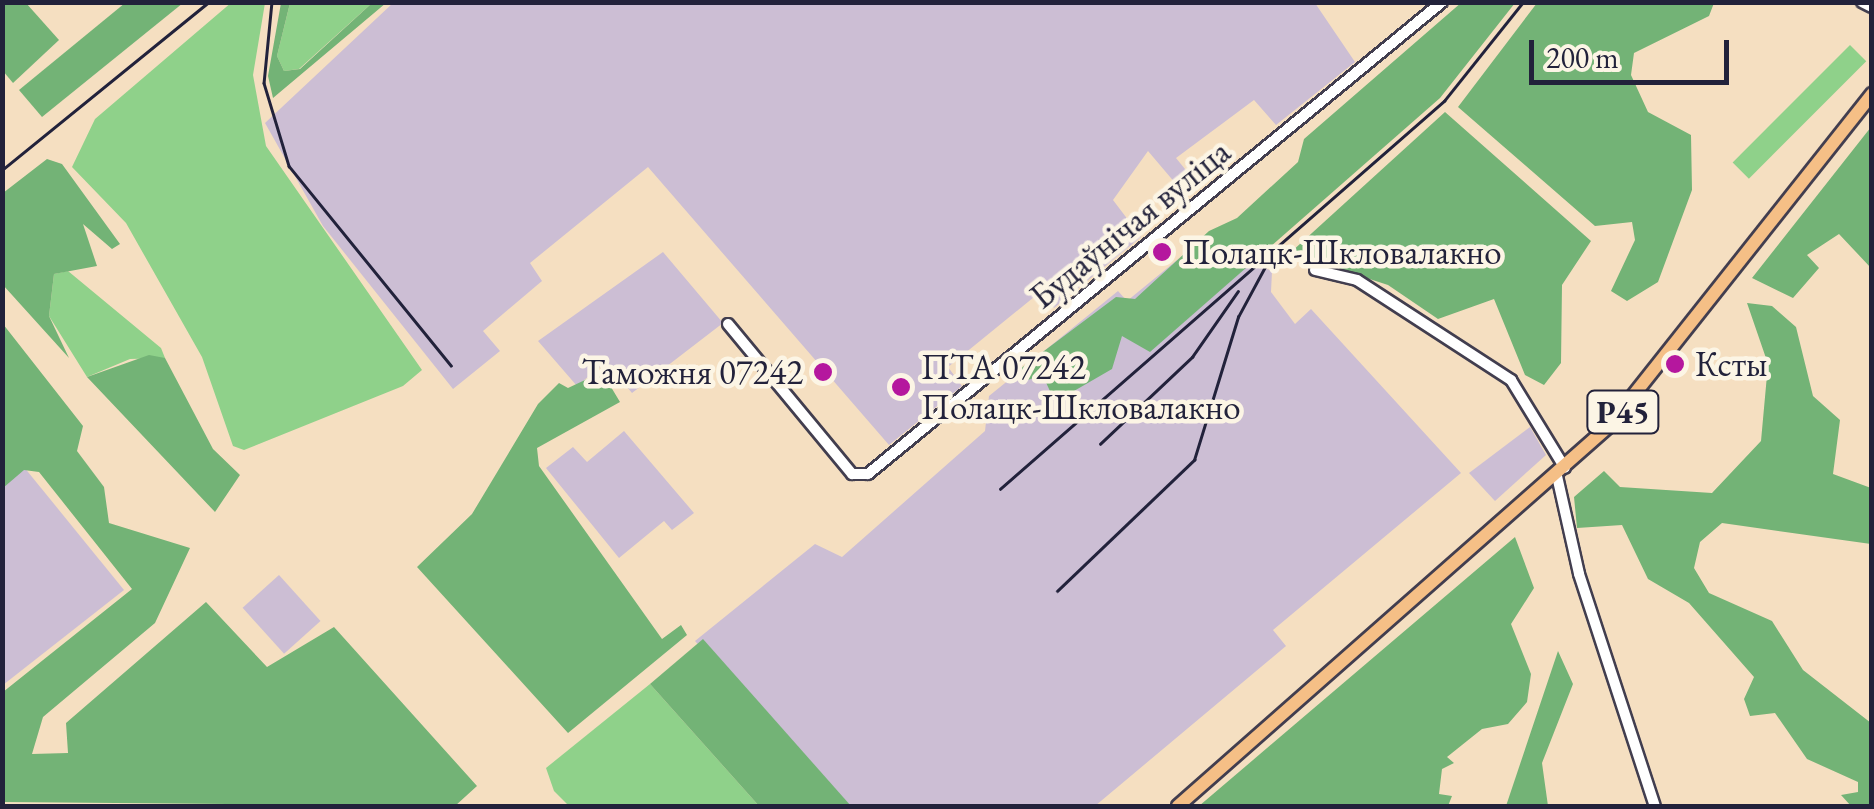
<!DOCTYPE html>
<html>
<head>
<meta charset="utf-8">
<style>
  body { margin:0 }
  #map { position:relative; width:1874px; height:809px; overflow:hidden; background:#f5dfc1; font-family:"EB Garamond",serif }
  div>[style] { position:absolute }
  .industrial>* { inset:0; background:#ccbed4; transform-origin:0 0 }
  .green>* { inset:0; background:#8fd18a; transform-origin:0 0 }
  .forest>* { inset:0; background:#73b376 }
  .roads { filter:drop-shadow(2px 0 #423e4f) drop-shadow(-2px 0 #423e4f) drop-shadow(0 2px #423e4f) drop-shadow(0 -2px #423e4f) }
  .minor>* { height:10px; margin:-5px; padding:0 5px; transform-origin:5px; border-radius:5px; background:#fff }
  .major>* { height:12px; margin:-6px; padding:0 6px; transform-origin:6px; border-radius:6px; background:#f5bf86 }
  .rail>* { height:2.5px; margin:-1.25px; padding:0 1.25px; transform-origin:1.25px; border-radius:1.25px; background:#22223b }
  .dots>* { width:28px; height:28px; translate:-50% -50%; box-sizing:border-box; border:5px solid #fcf5e5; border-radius:50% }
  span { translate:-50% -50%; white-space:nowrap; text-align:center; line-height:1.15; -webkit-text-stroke:9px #fcf5e5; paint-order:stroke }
  .shield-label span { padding:2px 8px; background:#fcf5e5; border:2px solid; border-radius:8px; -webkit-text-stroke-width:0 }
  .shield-label { font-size:32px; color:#22223b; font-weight:700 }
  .street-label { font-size:35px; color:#22223b }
  .poi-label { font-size:35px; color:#22223b }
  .left { translate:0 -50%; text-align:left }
  .right { translate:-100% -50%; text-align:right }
  .frame { position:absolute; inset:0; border:5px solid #22223b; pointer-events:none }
  .scale { position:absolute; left:1529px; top:40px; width:200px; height:45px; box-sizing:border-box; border:5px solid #22223b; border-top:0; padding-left:12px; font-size:30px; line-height:35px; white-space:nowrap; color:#22223b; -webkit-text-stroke:8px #fcf5e5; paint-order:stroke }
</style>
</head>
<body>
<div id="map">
  <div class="industrial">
    <div style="clip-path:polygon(393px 3px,1315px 3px,1355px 62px,1276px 125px,1254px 100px,1176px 158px,1189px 174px,1176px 184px,1148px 151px,1113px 200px,1141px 237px,1054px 308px,1039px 293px,948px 367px,962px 386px,889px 445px,648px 167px,530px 263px,542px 281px,483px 331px,500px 351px,453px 389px,323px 226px,265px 123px)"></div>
    <div style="clip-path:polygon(1199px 242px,1272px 271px,1271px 292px,1295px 324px,1311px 309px,1461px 473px,1273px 630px,1286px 646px,1095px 806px,842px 806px,695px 641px,815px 544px,842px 557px,985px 431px,989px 396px,1118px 291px,1127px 301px)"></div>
    <div style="clip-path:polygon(663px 252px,723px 323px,632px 393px,606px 362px,577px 386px,538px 341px)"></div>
    <div style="clip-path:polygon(1530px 427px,1546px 455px,1495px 501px,1469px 473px)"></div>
    <div style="clip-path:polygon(624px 431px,694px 513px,672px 530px,664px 521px,619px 558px,546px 468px,573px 447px,587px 462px)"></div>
    <div style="clip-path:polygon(2px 440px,124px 590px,3px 685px,2px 685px)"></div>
    <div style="left:279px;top:575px;width:62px;height:49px;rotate:48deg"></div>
  </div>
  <div class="green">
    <div style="clip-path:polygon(232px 2px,265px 3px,253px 75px,266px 146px,422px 370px,403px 386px,244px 450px,233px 446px,202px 357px,126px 223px,72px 167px,95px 119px)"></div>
    <div style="clip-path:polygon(290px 3px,372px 3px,299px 69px,284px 71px,277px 56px)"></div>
    <div style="left:1850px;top:45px;width:23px;height:166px;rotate:45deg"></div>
    <div style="clip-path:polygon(68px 271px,161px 348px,165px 358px,130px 359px,87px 377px,49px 316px,54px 274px)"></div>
    <div style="clip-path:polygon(650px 684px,759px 806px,569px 806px,554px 791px,546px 768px)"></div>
  </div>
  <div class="forest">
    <div style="clip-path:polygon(1462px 2px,1515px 3px,1440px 98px,1150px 352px,1122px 336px,1112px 369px,1055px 402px,1043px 376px,1023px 381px,1016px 372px,1116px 297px,1135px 299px,1209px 231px,1237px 218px,1298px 162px,1304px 139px)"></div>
    <div style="clip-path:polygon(2px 3px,26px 3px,59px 40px,13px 83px,3px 71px)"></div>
    <div style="clip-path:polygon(125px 3px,183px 3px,42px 117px,19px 90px)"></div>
    <div style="clip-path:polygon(281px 3px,290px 3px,277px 56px,284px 71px,300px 69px,372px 3px,386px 3px,273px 98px,268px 76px)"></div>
    <div style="clip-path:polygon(1537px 3px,1714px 3px,1709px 16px,1634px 53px,1631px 75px,1648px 112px,1691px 135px,1692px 190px,1658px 282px,1627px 301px,1611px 291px,1635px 240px,1632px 222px,1595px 226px,1458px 107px)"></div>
    <div style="clip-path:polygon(1445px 112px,1591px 241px,1562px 285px,1561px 363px,1544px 385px,1525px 375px,1494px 299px,1438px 319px,1388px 285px,1290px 253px)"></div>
    <div style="clip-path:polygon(1871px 127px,1871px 268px,1839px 234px,1807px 255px,1819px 268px,1793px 298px,1752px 278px)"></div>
    <div style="clip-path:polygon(47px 159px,62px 164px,120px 244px,112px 249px,83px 224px,97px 266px,54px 274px,49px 316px,69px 358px,3px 285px,3px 193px)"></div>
    <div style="clip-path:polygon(1747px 303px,1772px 306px,1796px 327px,1813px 396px,1840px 420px,1833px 474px,1871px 488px,1871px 544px,1722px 523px,1700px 542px,1694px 568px,1709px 593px,1772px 621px,1803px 670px,1871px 723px,1871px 806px,1851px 806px,1841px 795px,1858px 792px,1858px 782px,1807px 759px,1775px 713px,1750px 716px,1744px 699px,1754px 677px,1689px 603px,1648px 579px,1622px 525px,1577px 528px,1574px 497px,1604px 471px,1620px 487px,1712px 493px,1761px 441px,1768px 364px)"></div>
    <div style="clip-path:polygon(3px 324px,83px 426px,77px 451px,104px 487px,109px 523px,190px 548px,155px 623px,43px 717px,32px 754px,68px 753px,66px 723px,206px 602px,267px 667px,334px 627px,477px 786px,455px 806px,3px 802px,3px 692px,132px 589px,39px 472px,24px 470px,3px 488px)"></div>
    <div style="clip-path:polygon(149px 355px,165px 358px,213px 449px,240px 475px,215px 512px,87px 377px)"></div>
    <div style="clip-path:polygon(602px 372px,620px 402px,537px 448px,539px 466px,662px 639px,681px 625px,687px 635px,568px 733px,417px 567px,472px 514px,538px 404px,559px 383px,568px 388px)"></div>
    <div style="clip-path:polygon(1515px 537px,1534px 588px,1511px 624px,1531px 674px,1527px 702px,1508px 724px,1482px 729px,1447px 757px,1454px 763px,1442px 769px,1439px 794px,1452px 796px,1448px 806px,1199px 806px)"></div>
    <div style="clip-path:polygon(703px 639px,851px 806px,759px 806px,650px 684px)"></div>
    <div style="clip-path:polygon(1558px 651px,1573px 684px,1542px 763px,1548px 806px,1506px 806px)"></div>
  </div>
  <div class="roads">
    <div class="minor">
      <div style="left:1862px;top:2px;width:11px;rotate:27deg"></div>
      <div style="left:1315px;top:270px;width:43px;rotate:13.4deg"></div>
      <div style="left:1357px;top:280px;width:184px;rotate:33deg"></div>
      <div style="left:1511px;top:380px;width:103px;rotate:58.5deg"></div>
      <div style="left:728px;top:324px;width:195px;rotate:50.4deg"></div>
      <div style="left:852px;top:474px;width:16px"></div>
      <div style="left:868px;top:474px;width:743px;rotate:-39.43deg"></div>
      <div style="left:1557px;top:476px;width:100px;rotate:77.3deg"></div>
      <div style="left:1579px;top:574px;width:244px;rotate:71.9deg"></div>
    </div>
    <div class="major">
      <div style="left:1178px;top:806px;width:575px;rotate:-41.4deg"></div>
      <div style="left:1609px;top:426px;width:424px;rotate:-51.6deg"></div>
    </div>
  </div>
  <div class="rail">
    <div style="left:272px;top:2px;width:81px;rotate:95.6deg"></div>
    <div style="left:264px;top:83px;width:87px;rotate:73.2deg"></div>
    <div style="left:289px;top:166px;width:257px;rotate:50.9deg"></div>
    <div style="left:2px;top:170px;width:267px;rotate:-39.1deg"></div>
    <div style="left:1100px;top:444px;width:127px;rotate:-43.4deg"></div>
    <div style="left:1192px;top:357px;width:80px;rotate:-55.1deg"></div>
    <div style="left:1000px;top:489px;width:590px;rotate:-41.15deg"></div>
    <div style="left:1444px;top:101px;width:127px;rotate:-51.4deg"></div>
    <div style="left:1057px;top:591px;width:190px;rotate:-43.7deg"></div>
    <div style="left:1194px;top:460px;width:150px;rotate:-72.9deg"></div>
    <div style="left:1238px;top:317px;width:59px;rotate:-61.7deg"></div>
  </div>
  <div class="dots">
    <div style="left:1162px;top:252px;background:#b5179e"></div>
    <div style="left:1675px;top:364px;background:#b5179e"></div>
    <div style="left:823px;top:372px;background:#b5179e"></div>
    <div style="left:901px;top:387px;background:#b5179e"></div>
  </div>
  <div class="shield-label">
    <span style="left:1623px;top:412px">Р45</span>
  </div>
  <div class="street-label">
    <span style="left:1130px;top:224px;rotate:-39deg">Будаўнічая вуліца</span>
  </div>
  <div class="poi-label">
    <span class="left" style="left:1182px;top:252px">Полацк-Шкловалакно</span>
    <span class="left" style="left:1695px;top:364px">Ксты</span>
    <span class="left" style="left:921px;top:387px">ПТА 07242<br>Полацк-Шкловалакно</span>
    <span class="right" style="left:803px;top:372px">Таможня 07242</span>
  </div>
  <div class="frame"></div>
  <div class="scale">200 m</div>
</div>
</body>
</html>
